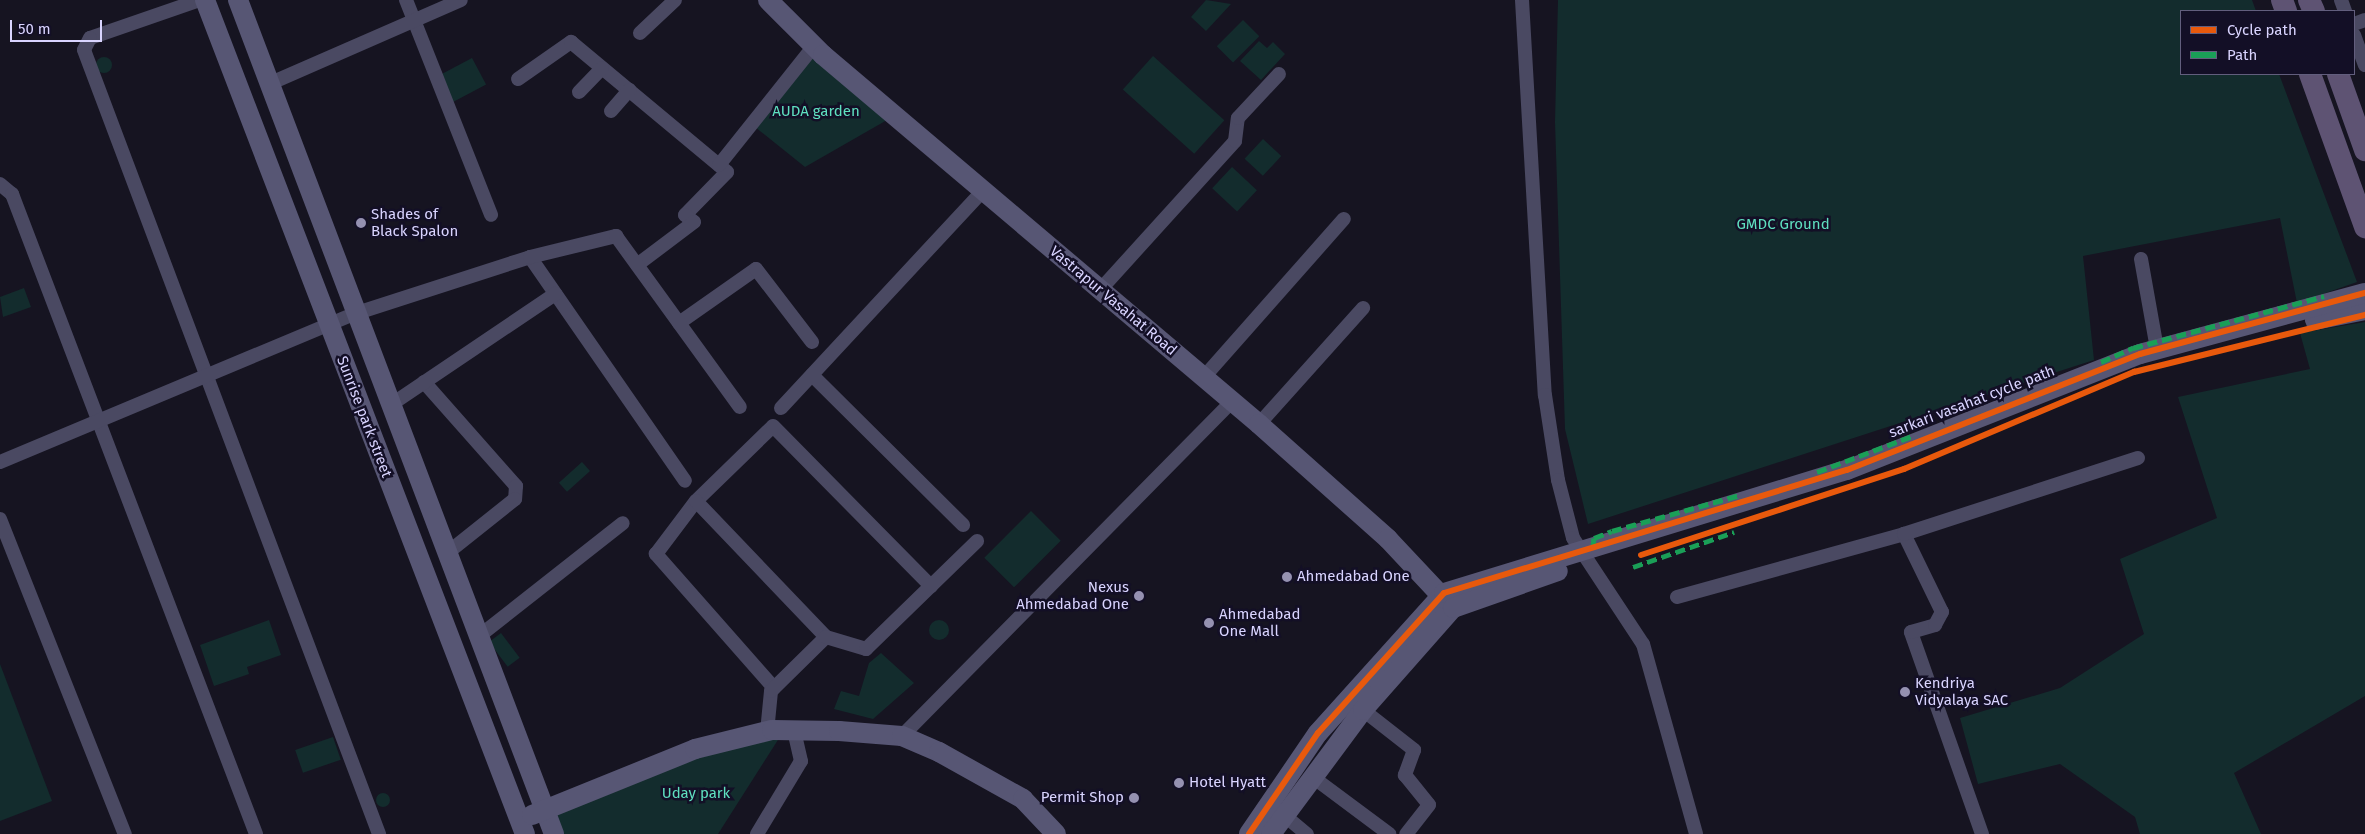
<!DOCTYPE html>
<html>
<head>
<meta charset="utf-8">
<style>
  body { margin:0 }
  #map { position:relative; width:2365px; height:834px; overflow:hidden; background:#161421; font-family:"Fira Sans",sans-serif }
  div>[style] { position:absolute }
  .green>* { inset:0; background:#132c2d; transform-origin:0 0 }
  .round { border-radius:50% }
  .street>* { height:14px; margin:-7px; padding:0 7px; transform-origin:7px; border-radius:7px; background:#4a4962 }
  .secondary>* { height:20px; margin:-10px; padding:0 10px; transform-origin:10px; border-radius:10px; background:#575674 }
  .primary>* { height:22px; margin:-11px; padding:0 11px; transform-origin:11px; border-radius:11px; background:#5e5373 }
  .quiet>* { height:5px; margin-top:-2.5px; transform-origin:0; background:repeating-linear-gradient(90deg,#1a9f57 0 10px,transparent 0 15px) }
  .cycleway>* { height:6px; margin:-3px; padding:0 3px; transform-origin:3px; border-radius:3px; background:#e8590c }
  .dots>* { width:14px; height:14px; translate:-50% -50%; box-sizing:border-box; border:2px solid #130f26; border-radius:50% }
  span { translate:-50% -50%; white-space:nowrap; text-align:center; line-height:1.15; -webkit-text-stroke:5px #130f26; paint-order:stroke }
  .park-label { font-size:15px; color:#5fe0c0 }
  .poi-label { font-size:15px; color:#d9d4ff }
  .left { translate:0 -50%; text-align:left }
  .right { translate:-100% -50%; text-align:right }
  .street-label { font-size:15px; color:#d9d4ff }
  .legend { position:absolute; left:2180px; top:10px; width:175px; height:65px; box-sizing:border-box; background:#130f26; border:1px solid #625e7d; margin:0; padding:6px 9px; list-style:none; font-size:15px; color:#d9d4ff }
  .legend li { display:flex; align-items:center; gap:10px; height:25px }
  .legend b { width:25px; border:1px solid #625e7d }
  .scale { position:absolute; left:10px; top:20px; width:92px; height:22px; box-sizing:border-box; border:2px solid #d9d4ff; border-top:0; padding-left:6px; font-size:15px; line-height:18px; white-space:nowrap; color:#d9d4ff; -webkit-text-stroke:4px #130f26; paint-order:stroke }
</style>
</head>
<body>
<div id="map">
  <div class="green">
    <div style="clip-path:polygon(1206px 0,1231px 4px,1206px 31px,1191px 17px)"></div>
    <div style="clip-path:polygon(1558px 0,2252px 0,2256px 11px,2181px 11px,2181px 74px,2279px 74px,2357px 282px,2297px 303px,2280px 218px,2083px 256px,2094px 360px,1588px 524px,1565px 429px,1555px 122px)"></div>
    <div style="left:1243px;top:20px;width:23px;height:37px;rotate:45deg"></div>
    <div style="clip-path:polygon(1259px 41px,1267px 48px,1273px 42px,1285px 54px,1261px 80px,1240px 61px)"></div>
    <div style="clip-path:polygon(805px 51px,894px 116px,805px 167px,755px 127px)"></div>
    <div style="left:1153px;top:56px;width:96px;height:45px;rotate:42deg"></div>
    <div class="round" style="left:96px;top:57px;width:16px;height:16px"></div>
    <div style="left:472px;top:58px;width:30px;height:39px;rotate:62deg"></div>
    <div style="left:1263px;top:139px;width:25px;height:27px;rotate:43deg"></div>
    <div style="left:1232px;top:167px;width:34px;height:29px;rotate:43deg"></div>
    <div style="clip-path:polygon(24px 288px,31px 307px,3px 317px,0 297px)"></div>
    <div style="clip-path:polygon(2365px 322px,2365px 696px,2234px 773px,2261px 834px,2140px 834px,2135px 817px,2060px 764px,1978px 784px,1960px 718px,2060px 688px,2144px 634px,2120px 559px,2217px 518px,2178px 397px,2310px 369px,2300px 333px)"></div>
    <div style="left:582px;top:462px;width:12px;height:31px;rotate:48deg"></div>
    <div style="left:1031px;top:511px;width:42px;height:66px;rotate:45deg"></div>
    <div style="clip-path:polygon(269px 620px,281px 655px,247px 667px,249px 674px,214px 686px,200px 645px)"></div>
    <div class="round" style="left:929px;top:620px;width:20px;height:20px"></div>
    <div style="left:501px;top:633px;width:31px;height:15px;rotate:53deg"></div>
    <div style="clip-path:polygon(881px 653px,914px 683px,873px 719px,834px 709px,841px 691px,859px 696px,869px 663px)"></div>
    <div style="clip-path:polygon(0 664px,52px 801px,0 821px)"></div>
    <div style="clip-path:polygon(783px 732px,718px 834px,556px 834px,547px 810px,695px 753px)"></div>
    <div style="left:333px;top:737px;width:24px;height:40px;rotate:71deg"></div>
    <div class="round" style="left:376px;top:793px;width:14px;height:14px"></div>
  </div>
  <div class="street">
    <div style="left:200px;top:0;width:116px;rotate:160.9deg"></div>
    <div style="left:90px;top:38px;width:13px;rotate:117deg"></div>
    <div style="left:84px;top:50px;width:838px;rotate:69.38deg"></div>
    <div style="left:406px;top:0;width:231px;rotate:68.4deg"></div>
    <div style="left:1522px;top:0;width:396px;rotate:86.7deg"></div>
    <div style="left:1545px;top:395px;width:86px;rotate:81.3deg"></div>
    <div style="left:1558px;top:480px;width:60px;rotate:75.5deg"></div>
    <div style="left:1573px;top:538px;width:127px;rotate:56.6deg"></div>
    <div style="left:1643px;top:644px;width:197px;rotate:74.4deg"></div>
    <div style="left:2341px;top:0;width:12px;rotate:70deg"></div>
    <div style="left:2354px;top:24px;width:12px;rotate:-20deg"></div>
    <div style="left:640px;top:33px;width:48px;rotate:-43.3deg"></div>
    <div style="left:2354px;top:35px;width:32px;rotate:70deg"></div>
    <div style="left:518px;top:79px;width:65px;rotate:-34.9deg"></div>
    <div style="left:571px;top:42px;width:203px;rotate:39.8deg"></div>
    <div style="left:727px;top:172px;width:60px;rotate:134.3deg"></div>
    <div style="left:685px;top:215px;width:11px;rotate:38deg"></div>
    <div style="left:694px;top:222px;width:71px;rotate:143deg"></div>
    <div style="left:271px;top:83px;width:207px;rotate:-23.6deg"></div>
    <div style="left:579px;top:92px;width:33px;rotate:-46deg"></div>
    <div style="left:611px;top:111px;width:28px;rotate:-49deg"></div>
    <div style="left:719px;top:165px;width:152px;rotate:-51.4deg"></div>
    <div style="left:0;top:184px;width:16px;rotate:40deg"></div>
    <div style="left:12px;top:194px;width:685px;rotate:69.13deg"></div>
    <div style="left:530px;top:257px;width:272px;rotate:55.3deg"></div>
    <div style="left:2141px;top:259px;width:91px;rotate:79.9deg"></div>
    <div style="left:1100px;top:290px;width:201px;rotate:-47.8deg"></div>
    <div style="left:1235px;top:141px;width:23px;rotate:-83deg"></div>
    <div style="left:1238px;top:118px;width:60px;rotate:-47deg"></div>
    <div style="left:679px;top:323px;width:94px;rotate:-35deg"></div>
    <div style="left:756px;top:269px;width:92px;rotate:52.5deg"></div>
    <div style="left:812px;top:375px;width:213px;rotate:44.8deg"></div>
    <div style="left:1204px;top:377px;width:211px;rotate:-48.5deg"></div>
    <div style="left:424px;top:382px;width:139px;rotate:48.5deg"></div>
    <div style="left:516px;top:486px;width:13px;rotate:94deg"></div>
    <div style="left:515px;top:499px;width:87px;rotate:141.5deg"></div>
    <div style="left:392px;top:404px;width:197px;rotate:-34deg"></div>
    <div style="left:781px;top:408px;width:296px;rotate:-47.1deg"></div>
    <div style="left:1259px;top:424px;width:156px;rotate:-48.1deg"></div>
    <div style="left:0;top:462px;width:387px;rotate:-22.7deg"></div>
    <div style="left:357px;top:313px;width:182px;rotate:-17.9deg"></div>
    <div style="left:530px;top:257px;width:89px;rotate:-13.7deg"></div>
    <div style="left:616px;top:236px;width:211px;rotate:54.1deg"></div>
    <div style="left:696px;top:501px;width:107px;rotate:-44.2deg"></div>
    <div style="left:773px;top:426px;width:225px;rotate:45.4deg"></div>
    <div style="left:0;top:519px;width:339px;rotate:68.4deg"></div>
    <div style="left:1677px;top:597px;width:236px;rotate:-15.5deg"></div>
    <div style="left:478px;top:637px;width:184px;rotate:-38.2deg"></div>
    <div style="left:774px;top:688px;width:179px;rotate:-131.4deg"></div>
    <div style="left:656px;top:554px;width:66px;rotate:-53deg"></div>
    <div style="left:696px;top:501px;width:188px;rotate:46.3deg"></div>
    <div style="left:1363px;top:710px;width:65px;rotate:38.1deg"></div>
    <div style="left:1414px;top:750px;width:27px;rotate:110deg"></div>
    <div style="left:1405px;top:775px;width:38px;rotate:51deg"></div>
    <div style="left:1429px;top:805px;width:37px;rotate:128deg"></div>
    <div style="left:767px;top:732px;width:41px;rotate:-84.4deg"></div>
    <div style="left:771px;top:691px;width:77px;rotate:-44.5deg"></div>
    <div style="left:826px;top:637px;width:42px;rotate:16.7deg"></div>
    <div style="left:866px;top:649px;width:155px;rotate:-44.2deg"></div>
    <div style="left:902px;top:736px;width:469px;rotate:-45.4deg"></div>
    <div style="left:1314px;top:778px;width:94px;rotate:36.7deg"></div>
    <div style="left:1284px;top:815px;width:30px;rotate:40deg"></div>
    <div style="left:757px;top:834px;width:85px;rotate:-58.9deg"></div>
    <div style="left:801px;top:761px;width:31px;rotate:-103deg"></div>
    <div style="left:1982px;top:834px;width:214px;rotate:-109.4deg"></div>
    <div style="left:1911px;top:632px;width:25px;rotate:-16deg"></div>
    <div style="left:1935px;top:625px;width:15px;rotate:-62deg"></div>
    <div style="left:1942px;top:612px;width:87px;rotate:-116deg"></div>
    <div style="left:1904px;top:534px;width:246px;rotate:-18deg"></div>
  </div>
  <div class="secondary">
    <div style="left:205px;top:0;width:893px;rotate:69.01deg"></div>
    <div style="left:238px;top:0;width:892px;rotate:69.25deg"></div>
    <div style="left:768px;top:0;width:78px;rotate:45deg"></div>
    <div style="left:823px;top:55px;width:571px;rotate:40.24deg"></div>
    <div style="left:1259px;top:424px;width:173px;rotate:41.7deg"></div>
    <div style="left:1388px;top:539px;width:91px;rotate:46.8deg"></div>
    <div style="left:2315px;top:320px;width:51px;rotate:-11.3deg"></div>
    <div style="left:532px;top:815px;width:176px;rotate:-22deg"></div>
    <div style="left:695px;top:749px;width:79px;rotate:-13.9deg"></div>
    <div style="left:772px;top:730px;width:67px;rotate:0.9deg"></div>
    <div style="left:839px;top:731px;width:63px;rotate:4.5deg"></div>
    <div style="left:902px;top:736px;width:40px;rotate:23.4deg"></div>
    <div style="left:939px;top:752px;width:96px;rotate:29.2deg"></div>
    <div style="left:1023px;top:799px;width:48px;rotate:46.7deg"></div>
    <div style="left:1249px;top:834px;width:122px;rotate:-55.7deg"></div>
    <div style="left:1318px;top:733px;width:188px;rotate:-48deg"></div>
    <div style="left:1444px;top:593px;width:421px;rotate:-17deg"></div>
    <div style="left:1847px;top:470px;width:315px;rotate:-21.6deg"></div>
    <div style="left:2140px;top:354px;width:233px;rotate:-15.2deg"></div>
    <div style="left:1271px;top:834px;width:154px;rotate:-53.4deg"></div>
    <div style="left:1363px;top:710px;width:136px;rotate:-48.6deg"></div>
    <div style="left:1453px;top:608px;width:111px;rotate:-19.4deg"></div>
  </div>
  <div class="primary">
    <div style="left:2282px;top:0;width:12px;rotate:70deg"></div>
    <div style="left:2309px;top:0;width:12px;rotate:66deg"></div>
    <div style="left:2310px;top:74px;width:163px;rotate:70.2deg"></div>
    <div style="left:2338px;top:74px;width:81px;rotate:70.4deg"></div>
  </div>
  <div class="quiet">
    <div style="left:2101px;top:362px;width:35px;rotate:-24deg"></div>
    <div style="left:2133px;top:348px;width:198px;rotate:-15.2deg"></div>
    <div style="left:1817px;top:472px;width:105px;rotate:-20.7deg"></div>
    <div style="left:1593px;top:547px;width:9px;rotate:-84deg"></div>
    <div style="left:1594px;top:538px;width:19px;rotate:-21deg"></div>
    <div style="left:1612px;top:531px;width:133px;rotate:-15.7deg"></div>
    <div style="left:1633px;top:567px;width:107px;rotate:-19.1deg"></div>
  </div>
  <div class="cycleway">
    <div style="left:1641px;top:555px;width:277px;rotate:-18.1deg"></div>
    <div style="left:1904px;top:469px;width:250px;rotate:-22.9deg"></div>
    <div style="left:2134px;top:372px;width:238px;rotate:-13.9deg"></div>
    <div style="left:1249px;top:834px;width:122px;rotate:-55.7deg"></div>
    <div style="left:1318px;top:733px;width:188px;rotate:-48deg"></div>
    <div style="left:1444px;top:593px;width:421px;rotate:-17deg"></div>
    <div style="left:1847px;top:470px;width:315px;rotate:-21.6deg"></div>
    <div style="left:2140px;top:354px;width:233px;rotate:-15.2deg"></div>
  </div>
  <div class="dots">
    <div style="left:361px;top:223px;background:#9591b1"></div>
    <div style="left:1287px;top:577px;background:#9591b1"></div>
    <div style="left:1139px;top:596px;background:#9591b1"></div>
    <div style="left:1209px;top:623px;background:#9591b1"></div>
    <div style="left:1905px;top:692px;background:#9591b1"></div>
    <div style="left:1179px;top:783px;background:#9591b1"></div>
    <div style="left:1134px;top:798px;background:#9591b1"></div>
  </div>
  <div class="park-label">
    <span style="left:816px;top:112px">AUDA garden</span>
    <span style="left:1783px;top:225px">GMDC Ground</span>
    <span style="left:696px;top:794px">Uday park</span>
  </div>
  <div class="poi-label">
    <span class="left" style="left:371px;top:223px">Shades of<br>Black Spalon</span>
    <span class="left" style="left:1297px;top:577px">Ahmedabad One</span>
    <span class="right" style="left:1129px;top:596px">Nexus<br>Ahmedabad One</span>
    <span class="left" style="left:1219px;top:623px">Ahmedabad<br>One Mall</span>
    <span class="left" style="left:1915px;top:692px">Kendriya<br>Vidyalaya SAC</span>
    <span class="left" style="left:1189px;top:783px">Hotel Hyatt</span>
    <span class="right" style="left:1124px;top:798px">Permit Shop</span>
  </div>
  <div class="street-label">
    <span style="left:1113px;top:301px;rotate:40deg">Vastrapur Vasahat Road</span>
    <span style="left:1972px;top:402px;rotate:-21deg">sarkari vasahat cycle path</span>
    <span style="left:364px;top:417px;rotate:69deg">Sunrise park street</span>
  </div>
  <ul class="legend">
  <li><b style="height:6px;background:#e8590c"></b>Cycle path</li>
  <li><b style="height:6px;background:#1a9f57"></b>Path</li>
  </ul>
  <div class="scale">50 m</div>
</div>
</body>
</html>
